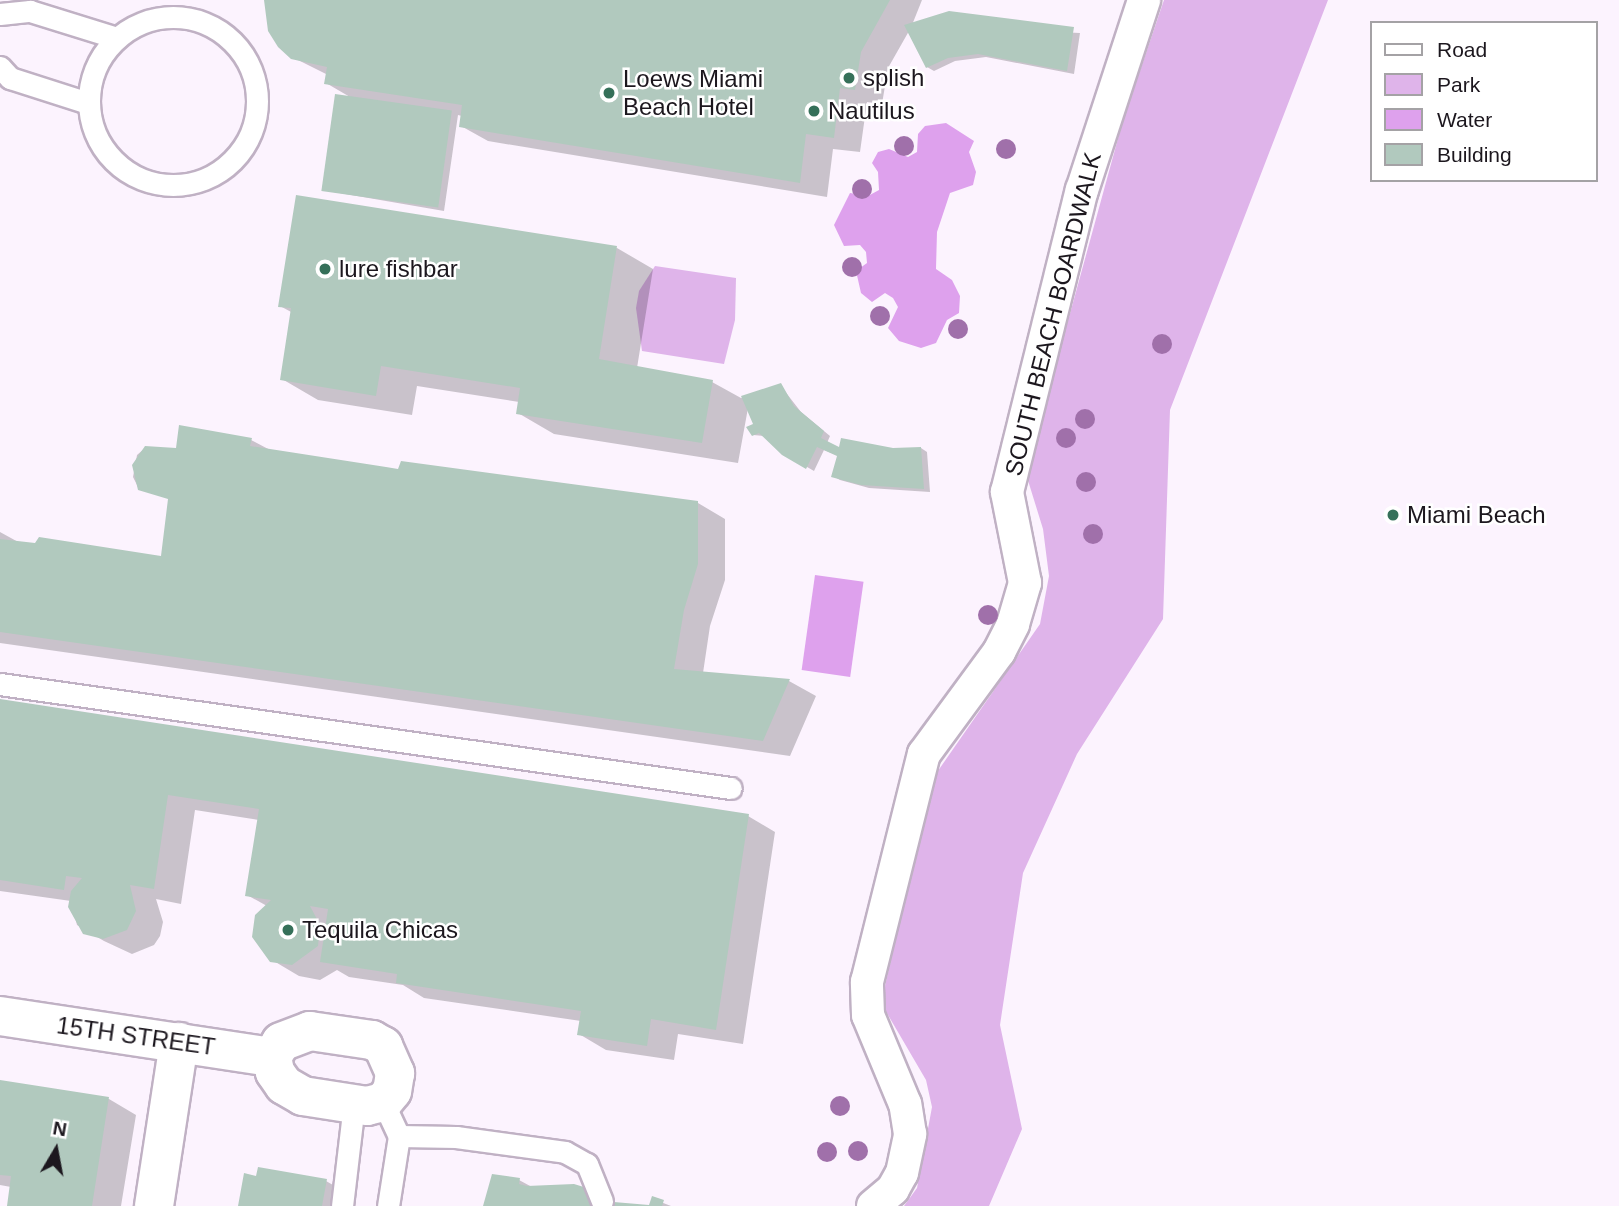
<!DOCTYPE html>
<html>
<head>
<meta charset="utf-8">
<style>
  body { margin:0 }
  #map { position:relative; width:1619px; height:1206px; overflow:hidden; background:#fcf3fe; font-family:Arial,sans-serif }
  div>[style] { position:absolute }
  .green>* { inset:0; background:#dfb4ea }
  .water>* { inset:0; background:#dea1ed; transform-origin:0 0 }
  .shadow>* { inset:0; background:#0003 }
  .building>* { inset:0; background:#b1c9be; transform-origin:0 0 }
  .roads { filter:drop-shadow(2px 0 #c0b1c4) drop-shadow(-2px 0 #c0b1c4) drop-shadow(0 2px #c0b1c4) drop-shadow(0 -2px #c0b1c4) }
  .service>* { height:21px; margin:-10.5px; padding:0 10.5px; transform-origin:10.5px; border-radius:10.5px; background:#fff }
  .service>.ring { margin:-10.5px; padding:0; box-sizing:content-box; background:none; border:21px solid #fff; border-radius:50% }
  .pedestrian>* { height:32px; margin:-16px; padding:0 16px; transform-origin:16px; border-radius:16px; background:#fff }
  .minor>* { height:38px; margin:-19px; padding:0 19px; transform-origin:19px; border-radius:19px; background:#fff }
  .tertiary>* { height:38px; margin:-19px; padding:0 19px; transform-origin:19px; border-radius:19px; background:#fff }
  .trees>* { width:20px; height:20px; margin:-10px; border-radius:50%; background:#a070aa }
  .dots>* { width:19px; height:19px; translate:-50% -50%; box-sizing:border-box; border:4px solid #fff; border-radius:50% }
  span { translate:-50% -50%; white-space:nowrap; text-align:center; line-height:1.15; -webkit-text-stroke:5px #fff; paint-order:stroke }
  .poi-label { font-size:24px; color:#1c171e }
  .left { translate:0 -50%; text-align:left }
  .street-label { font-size:24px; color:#1c171e }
  .legend { position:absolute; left:1370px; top:21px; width:228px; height:161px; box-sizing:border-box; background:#fff; border:2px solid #a4a2a5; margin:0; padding:9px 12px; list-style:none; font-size:21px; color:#1c171e }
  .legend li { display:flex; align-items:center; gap:14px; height:35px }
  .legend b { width:35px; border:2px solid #a4a2a5 }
  .north { position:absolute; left:21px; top:1115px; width:70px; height:70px; -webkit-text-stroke:5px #fff; paint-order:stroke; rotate:10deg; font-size:19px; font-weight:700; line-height:28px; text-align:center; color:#1c171e }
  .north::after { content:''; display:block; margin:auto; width:24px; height:32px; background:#1c171e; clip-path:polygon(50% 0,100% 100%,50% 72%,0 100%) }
</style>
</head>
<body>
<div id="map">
  <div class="green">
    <div style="clip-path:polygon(1164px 0,1328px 0,1170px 410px,1163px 619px,1077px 754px,1023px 873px,1000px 1025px,1022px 1129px,989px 1206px,904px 1206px,917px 1188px,932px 1107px,926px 1080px,881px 1003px,933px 778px,1040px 624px,1049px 576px,1043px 529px,1026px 474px,1122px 124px)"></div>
    <div style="clip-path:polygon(655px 266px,736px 278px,735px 320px,724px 364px,642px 351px,636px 308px,639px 291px)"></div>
  </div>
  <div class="water">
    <div style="clip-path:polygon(946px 123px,974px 141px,969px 152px,976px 172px,973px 185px,950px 193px,937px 232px,936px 269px,952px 280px,960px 296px,959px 313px,947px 320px,936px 343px,921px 348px,899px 341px,888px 328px,898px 307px,893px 298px,885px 293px,872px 302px,861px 293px,856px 271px,867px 263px,866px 252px,860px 245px,844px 246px,834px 225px,850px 193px,868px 196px,879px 190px,878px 172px,872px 163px,878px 152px,889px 149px,908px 157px,917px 152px,918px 134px,925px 126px)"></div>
    <div style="left:815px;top:575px;width:49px;height:96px;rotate:8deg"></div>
  </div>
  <div class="shadow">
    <div style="clip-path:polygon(267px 0,922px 0,912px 25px,1080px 33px,1074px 74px,986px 57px,955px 61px,934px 71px,927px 67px,909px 31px,888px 68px,882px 104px,867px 102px,860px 152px,833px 149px,827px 197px,488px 141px,461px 126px,462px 116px,458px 115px,444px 211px,322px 190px,350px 97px,326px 83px,328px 75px,292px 57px)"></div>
    <div style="clip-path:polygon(617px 248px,653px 269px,637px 368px,712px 382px,741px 398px,780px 385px,801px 412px,830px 436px,827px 443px,840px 449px,921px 448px,927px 452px,930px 492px,869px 488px,840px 480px,833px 476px,839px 456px,824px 450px,814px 471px,783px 453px,765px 436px,753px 435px,755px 424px,748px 408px,738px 463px,554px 434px,518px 413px,519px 402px,417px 386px,412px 415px,318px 400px,282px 379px,293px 313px,280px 306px)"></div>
    <div style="clip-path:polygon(251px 440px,272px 451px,385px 469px,698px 503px,725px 519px,725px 580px,710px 626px,703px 673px,789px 681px,816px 696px,790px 756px,0 643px,0 532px,20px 543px,162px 558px,171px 498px,139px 489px,133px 477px,137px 455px,145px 448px,175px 449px)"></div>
    <div style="clip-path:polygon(0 701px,748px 816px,775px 832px,743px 1044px,678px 1034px,674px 1060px,606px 1050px,579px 1034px,581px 1021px,424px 998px,403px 985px,349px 977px,337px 970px,320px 980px,299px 976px,272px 960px,267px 906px,247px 895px,259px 820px,195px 810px,181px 904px,156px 899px,163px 922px,160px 936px,154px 945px,132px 954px,104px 941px,77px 925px,71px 901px,0 891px)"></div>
    <div style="clip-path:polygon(0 1082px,109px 1099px,136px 1115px,121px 1206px,8px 1206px,11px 1187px,0 1185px)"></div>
    <div style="clip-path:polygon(519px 1180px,532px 1187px,610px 1203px,651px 1206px,653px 1199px,671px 1206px,484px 1206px)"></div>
    <div style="clip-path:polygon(326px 1181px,347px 1193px,345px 1206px,240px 1206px)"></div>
  </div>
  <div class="building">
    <div style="clip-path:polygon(264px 0,890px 0,861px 52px,855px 90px,840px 88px,834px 138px,806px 134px,800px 183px,459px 127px,462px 105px,324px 84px,327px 67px,291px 59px,278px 47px,268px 31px)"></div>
    <div style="clip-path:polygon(949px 11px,1074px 27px,1067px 71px,978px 54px,948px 58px,926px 68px,904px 25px)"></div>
    <div style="left:335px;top:94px;width:118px;height:98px;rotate:8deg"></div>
    <div style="clip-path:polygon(296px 195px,617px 246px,599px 359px,713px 380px,702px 443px,516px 414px,520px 388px,381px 366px,376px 396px,280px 380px,291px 308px,278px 307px)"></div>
    <div style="clip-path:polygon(781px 383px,794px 406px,824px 431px,821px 438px,839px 447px,841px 438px,893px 448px,921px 447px,924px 489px,861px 485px,831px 477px,837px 456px,817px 447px,806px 469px,782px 455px,759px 433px,752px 436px,746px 427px,753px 424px,741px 396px)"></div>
    <div style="clip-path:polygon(179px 425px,252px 438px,250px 446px,386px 467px,398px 469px,401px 461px,698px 501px,698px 564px,684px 610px,674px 669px,790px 679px,763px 741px,0 632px,0 539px,35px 543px,39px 537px,161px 556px,168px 499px,138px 490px,132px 465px,145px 446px,176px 448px)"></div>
    <div style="clip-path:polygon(0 699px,749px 814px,716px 1030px,651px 1019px,647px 1046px,577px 1035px,581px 1011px,396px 983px,397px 974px,320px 962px,328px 909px,310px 906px,320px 925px,318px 946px,292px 965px,270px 962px,252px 937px,255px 915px,271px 900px,245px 896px,259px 809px,168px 795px,154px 889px,130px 885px,136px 911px,127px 930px,103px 939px,83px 934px,68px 907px,71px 891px,82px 878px,66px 876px,64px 890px,0 880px)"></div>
    <div style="clip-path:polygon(0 1080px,109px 1097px,92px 1206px,7px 1206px,11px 1176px,0 1175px)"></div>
    <div style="clip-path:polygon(258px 1167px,327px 1179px,322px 1206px,238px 1206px,244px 1173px,256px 1176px)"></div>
    <div style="clip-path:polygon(492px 1174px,520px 1178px,519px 1184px,527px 1186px,574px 1184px,587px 1188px,602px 1201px,649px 1205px,652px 1196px,664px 1200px,662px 1206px,483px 1206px)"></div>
  </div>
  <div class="roads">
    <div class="service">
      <div style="left:0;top:14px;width:30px;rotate:-6deg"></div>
      <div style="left:30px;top:11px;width:91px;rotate:17.2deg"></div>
      <div class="ring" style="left:89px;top:17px;width:147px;height:147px"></div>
      <div style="left:0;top:67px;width:15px;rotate:48deg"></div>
      <div style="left:10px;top:78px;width:82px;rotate:17.8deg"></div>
      <div style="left:0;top:684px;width:738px;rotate:8.1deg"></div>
      <div style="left:383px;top:1102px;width:38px;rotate:65deg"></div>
      <div style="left:399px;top:1136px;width:71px;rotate:98.9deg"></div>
      <div style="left:399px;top:1136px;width:57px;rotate:1deg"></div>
      <div style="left:456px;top:1137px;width:110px;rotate:7.8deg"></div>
      <div style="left:565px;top:1152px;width:25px;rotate:29deg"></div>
      <div style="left:587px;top:1164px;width:40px;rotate:68deg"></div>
      <div style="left:342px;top:1206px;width:103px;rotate:-83.3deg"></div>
    </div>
    <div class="pedestrian">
      <div style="left:873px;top:1206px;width:26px;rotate:-40deg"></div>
      <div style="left:893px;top:1189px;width:18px;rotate:-61deg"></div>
      <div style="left:902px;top:1173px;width:40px;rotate:-78deg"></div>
      <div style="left:910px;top:1134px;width:30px;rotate:-99deg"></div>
      <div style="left:905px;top:1104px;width:96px;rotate:-112.6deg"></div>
      <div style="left:868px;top:1015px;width:33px;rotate:-92deg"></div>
      <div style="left:867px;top:982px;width:235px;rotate:-76deg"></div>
      <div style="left:924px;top:754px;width:127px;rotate:-53.7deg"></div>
      <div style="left:999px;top:652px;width:31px;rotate:-63deg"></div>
      <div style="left:1013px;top:624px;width:43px;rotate:-73.7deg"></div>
      <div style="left:1025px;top:583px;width:93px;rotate:-101.2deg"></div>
      <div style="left:1007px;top:492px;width:311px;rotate:-76.1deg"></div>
      <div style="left:1082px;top:190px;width:200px;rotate:-71.9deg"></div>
    </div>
    <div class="minor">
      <div style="left:0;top:1016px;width:275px;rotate:8.6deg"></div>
      <div style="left:310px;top:1031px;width:63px;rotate:8.3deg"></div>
      <div style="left:372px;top:1040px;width:13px;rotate:29deg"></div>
      <div style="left:383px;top:1046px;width:30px;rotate:66deg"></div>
      <div style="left:395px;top:1073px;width:18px;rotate:99deg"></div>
      <div style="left:392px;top:1091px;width:14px;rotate:129deg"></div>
      <div style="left:383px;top:1102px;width:16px;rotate:166deg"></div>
      <div style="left:367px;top:1106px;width:65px;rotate:-171.1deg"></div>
      <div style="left:303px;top:1096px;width:22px;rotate:-150deg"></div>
      <div style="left:284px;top:1085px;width:16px;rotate:-125deg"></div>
      <div style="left:275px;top:1072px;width:15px;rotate:-101deg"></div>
      <div style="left:272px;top:1057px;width:17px;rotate:-59deg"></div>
      <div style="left:281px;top:1042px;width:31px;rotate:-21deg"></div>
    </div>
    <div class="tertiary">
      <div style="left:154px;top:1206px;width:166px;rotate:-81.3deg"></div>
    </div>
  </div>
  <div class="trees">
    <div style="left:904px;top:146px"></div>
    <div style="left:1006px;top:149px"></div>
    <div style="left:862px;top:189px"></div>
    <div style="left:852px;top:267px"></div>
    <div style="left:880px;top:316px"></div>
    <div style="left:958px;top:329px"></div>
    <div style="left:1162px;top:344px"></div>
    <div style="left:1085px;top:419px"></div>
    <div style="left:1066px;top:438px"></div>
    <div style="left:1086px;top:482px"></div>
    <div style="left:1093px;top:534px"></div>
    <div style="left:988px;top:615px"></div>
    <div style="left:840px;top:1106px"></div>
    <div style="left:858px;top:1151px"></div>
    <div style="left:827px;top:1152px"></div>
  </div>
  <div class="dots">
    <div style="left:849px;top:78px;background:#357059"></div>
    <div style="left:609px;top:93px;background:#357059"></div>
    <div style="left:814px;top:111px;background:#357059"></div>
    <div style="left:325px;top:269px;background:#357059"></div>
    <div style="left:1393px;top:515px;background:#357059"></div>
    <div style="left:288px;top:930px;background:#357059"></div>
  </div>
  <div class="poi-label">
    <span class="left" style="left:863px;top:78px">splish</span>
    <span class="left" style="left:623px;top:93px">Loews Miami<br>Beach Hotel</span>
    <span class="left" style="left:828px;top:111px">Nautilus</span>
    <span class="left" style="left:339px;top:269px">lure fishbar</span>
    <span class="left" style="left:1407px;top:515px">Miami Beach</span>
    <span class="left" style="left:302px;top:930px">Tequila Chicas</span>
  </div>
  <div class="street-label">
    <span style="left:1053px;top:314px;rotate:-76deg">SOUTH BEACH BOARDWALK</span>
    <span style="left:136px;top:1036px;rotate:8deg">15TH STREET</span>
  </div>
  <ul class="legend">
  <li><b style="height:9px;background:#fff"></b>Road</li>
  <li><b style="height:19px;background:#dfb4ea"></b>Park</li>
  <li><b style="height:19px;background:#dea1ed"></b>Water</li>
  <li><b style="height:19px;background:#b1c9be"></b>Building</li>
  </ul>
  <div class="north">N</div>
</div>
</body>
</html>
